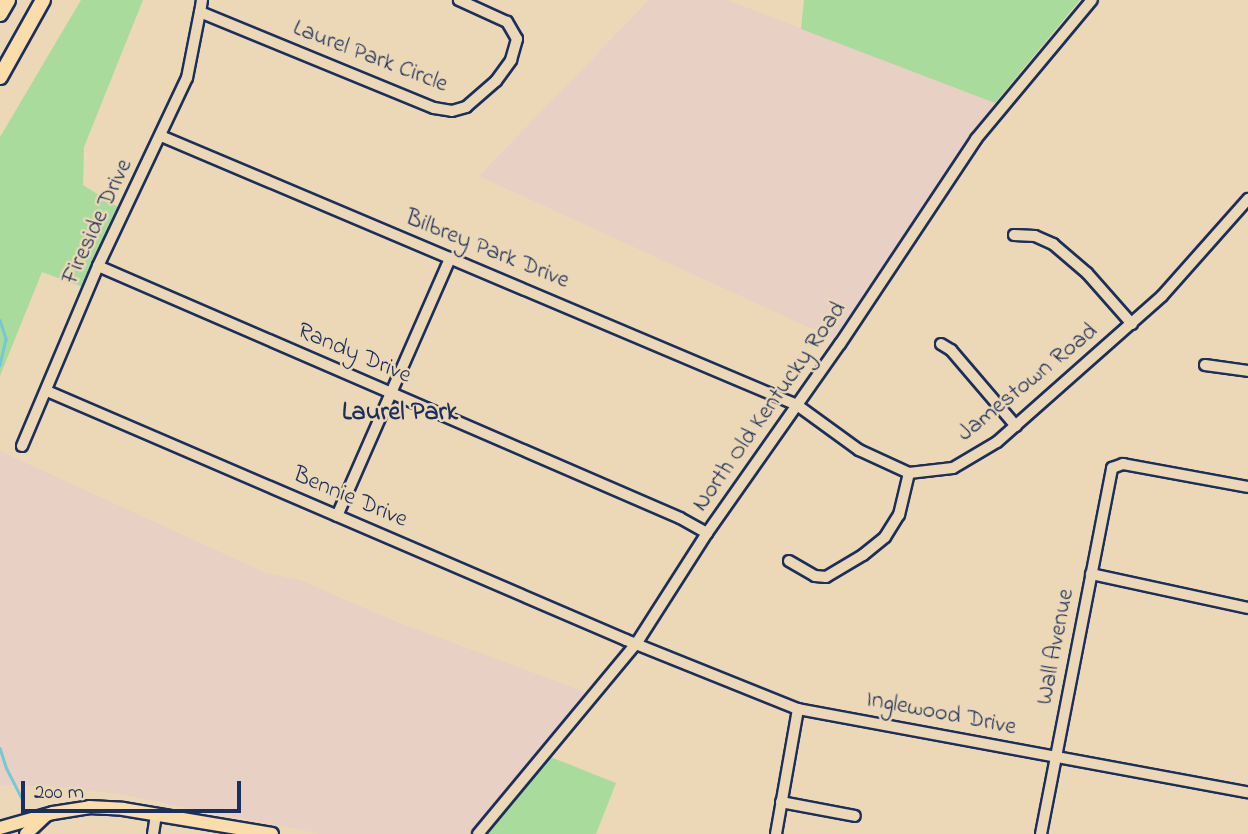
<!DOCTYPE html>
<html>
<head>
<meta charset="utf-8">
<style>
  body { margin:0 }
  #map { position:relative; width:1248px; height:834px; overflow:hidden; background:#ecd8b6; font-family:"Indie Flower",sans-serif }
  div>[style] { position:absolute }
  .built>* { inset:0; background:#e8d0c5 }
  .green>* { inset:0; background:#a9db9c }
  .stream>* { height:2.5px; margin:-1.25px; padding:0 1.25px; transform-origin:1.25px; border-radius:1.25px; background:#79c6d7 }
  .roads { filter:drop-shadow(2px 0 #1b2f5e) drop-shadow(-2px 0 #1b2f5e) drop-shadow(0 2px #1b2f5e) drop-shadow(0 -2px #1b2f5e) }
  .minor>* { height:10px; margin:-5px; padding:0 5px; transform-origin:5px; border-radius:5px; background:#ecd8b6 }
  .major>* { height:12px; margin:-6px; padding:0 6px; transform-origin:6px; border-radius:6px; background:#faddab }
  .highway>* { height:14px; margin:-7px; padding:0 7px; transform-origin:7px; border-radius:7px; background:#faddab }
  span { translate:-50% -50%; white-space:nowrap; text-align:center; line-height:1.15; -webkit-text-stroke:5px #ecd8b6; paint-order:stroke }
  .street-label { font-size:24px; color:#1b2f5e }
  .neighbourhood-label { font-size:26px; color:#1b2f5e; font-weight:700 }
  .scale { position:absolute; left:21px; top:781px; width:220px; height:32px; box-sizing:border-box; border:4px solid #1b2f5e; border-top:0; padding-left:9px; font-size:21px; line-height:24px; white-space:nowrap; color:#1b2f5e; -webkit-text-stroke:5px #ecd8b6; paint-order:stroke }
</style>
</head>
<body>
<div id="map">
  <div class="built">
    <div style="clip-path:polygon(649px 0,727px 0,995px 103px,834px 339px,479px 176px)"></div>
    <div style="clip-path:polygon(0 451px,266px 573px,300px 580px,397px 622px,585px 692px,472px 834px,321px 834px,119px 794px,47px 786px,0 785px)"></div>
  </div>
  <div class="green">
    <div style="clip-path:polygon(81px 0,143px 0,84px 147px,83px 185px,118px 207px,83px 287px,42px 272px,0 376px,0 137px)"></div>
    <div style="clip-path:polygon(804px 0,1080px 0,995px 103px,801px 29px)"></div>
    <div style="clip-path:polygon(548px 756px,616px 783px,596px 834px,484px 834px)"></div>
  </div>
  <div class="stream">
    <div style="left:0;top:320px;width:20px;rotate:72deg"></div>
    <div style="left:6px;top:339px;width:27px;rotate:103deg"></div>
    <div style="left:0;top:748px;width:22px;rotate:72deg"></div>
    <div style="left:7px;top:769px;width:36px;rotate:63deg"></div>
  </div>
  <div class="roads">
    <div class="minor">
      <div style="left:202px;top:0;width:12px;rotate:99deg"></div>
      <div style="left:200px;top:12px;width:253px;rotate:22.3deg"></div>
      <div style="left:434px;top:108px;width:18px;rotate:9deg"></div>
      <div style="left:452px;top:111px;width:15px;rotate:-16deg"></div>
      <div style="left:466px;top:107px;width:40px;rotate:-41deg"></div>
      <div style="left:496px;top:81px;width:26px;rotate:-54deg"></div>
      <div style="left:511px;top:60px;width:22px;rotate:-74deg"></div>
      <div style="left:517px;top:39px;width:20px;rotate:-120deg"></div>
      <div style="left:507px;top:22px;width:53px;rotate:-155.4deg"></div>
      <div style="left:161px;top:136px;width:691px;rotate:22.93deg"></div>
      <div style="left:797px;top:405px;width:77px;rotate:36deg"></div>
      <div style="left:859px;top:450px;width:55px;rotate:24.7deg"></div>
      <div style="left:909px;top:473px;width:44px;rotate:-6.5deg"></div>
      <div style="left:953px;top:468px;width:51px;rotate:-30.6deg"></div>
      <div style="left:997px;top:442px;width:220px;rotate:-41.5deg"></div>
      <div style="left:1162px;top:296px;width:130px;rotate:-48.4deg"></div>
      <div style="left:1014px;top:235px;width:21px;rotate:3deg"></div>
      <div style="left:1035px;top:236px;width:20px;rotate:24deg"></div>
      <div style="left:1053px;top:244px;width:45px;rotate:40.5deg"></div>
      <div style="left:1087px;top:273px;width:68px;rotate:48.6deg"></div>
      <div style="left:98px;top:266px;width:634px;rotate:23.41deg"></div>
      <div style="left:680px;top:518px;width:31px;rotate:29deg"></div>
      <div style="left:941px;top:344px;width:12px;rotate:31deg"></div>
      <div style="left:951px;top:350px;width:100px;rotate:49.5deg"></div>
      <div style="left:1205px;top:365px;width:43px;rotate:7.9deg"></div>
      <div style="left:47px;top:391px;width:630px;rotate:23.27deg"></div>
      <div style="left:626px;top:640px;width:185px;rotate:21.9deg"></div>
      <div style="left:798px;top:709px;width:458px;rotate:10.5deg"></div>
      <div style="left:22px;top:446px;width:195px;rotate:-67.1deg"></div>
      <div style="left:98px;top:266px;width:208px;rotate:-64.7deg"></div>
      <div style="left:187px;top:78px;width:67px;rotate:-78.9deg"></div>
      <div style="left:337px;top:516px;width:282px;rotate:-66.3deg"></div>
      <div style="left:789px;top:561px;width:30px;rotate:30deg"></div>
      <div style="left:815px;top:576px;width:11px;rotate:5deg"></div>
      <div style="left:826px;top:577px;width:43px;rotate:-30.7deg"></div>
      <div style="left:863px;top:555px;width:28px;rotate:-39deg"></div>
      <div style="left:885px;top:537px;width:26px;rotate:-58deg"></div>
      <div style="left:899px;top:515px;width:43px;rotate:-76.6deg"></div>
      <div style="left:1091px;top:574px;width:161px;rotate:12.2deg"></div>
      <div style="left:781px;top:802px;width:75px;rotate:10.7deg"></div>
      <div style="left:153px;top:834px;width:20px;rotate:-81deg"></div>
      <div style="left:478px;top:834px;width:247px;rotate:-50.3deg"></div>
      <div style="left:636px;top:644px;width:132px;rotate:-57.4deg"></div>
      <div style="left:707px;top:533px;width:231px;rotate:-54.9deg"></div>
      <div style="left:840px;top:344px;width:246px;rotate:-56.4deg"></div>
      <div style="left:976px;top:139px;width:181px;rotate:-50.2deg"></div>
      <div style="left:776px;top:834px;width:127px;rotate:-80deg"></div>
      <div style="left:1041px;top:834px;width:373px;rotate:-79deg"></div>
      <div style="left:1112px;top:468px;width:12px;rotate:-20deg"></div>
      <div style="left:1123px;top:464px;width:127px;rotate:10.4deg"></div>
    </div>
    <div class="major">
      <div style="left:0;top:828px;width:55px;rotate:-15.8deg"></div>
      <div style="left:53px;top:813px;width:36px;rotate:-9deg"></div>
      <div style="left:89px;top:807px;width:34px;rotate:3deg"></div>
      <div style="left:123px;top:809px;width:151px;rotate:9.5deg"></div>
      <div style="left:26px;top:834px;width:25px;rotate:-43deg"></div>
    </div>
    <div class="highway">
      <div style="left:0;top:14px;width:16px;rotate:-60deg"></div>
      <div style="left:0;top:77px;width:88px;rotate:-60.8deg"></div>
    </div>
  </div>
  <div class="street-label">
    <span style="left:370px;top:57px;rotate:21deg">Laurel Park Circle</span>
    <span style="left:98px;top:222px;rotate:-65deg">Fireside Drive</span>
    <span style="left:487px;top:250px;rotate:22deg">Bilbrey Park Drive</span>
    <span style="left:354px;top:354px;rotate:23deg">Randy Drive</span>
    <span style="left:1028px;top:383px;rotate:-39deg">Jamestown Road</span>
    <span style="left:770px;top:407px;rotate:-55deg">North Old Kentucky Road</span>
    <span style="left:350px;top:498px;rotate:23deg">Bennie Drive</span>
    <span style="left:1056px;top:647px;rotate:-79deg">Wall Avenue</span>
    <span style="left:941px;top:714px;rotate:11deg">Inglewood Drive</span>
  </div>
  <div class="neighbourhood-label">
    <span style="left:400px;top:414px">Laurel Park</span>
  </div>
  <div class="scale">200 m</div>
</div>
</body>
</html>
